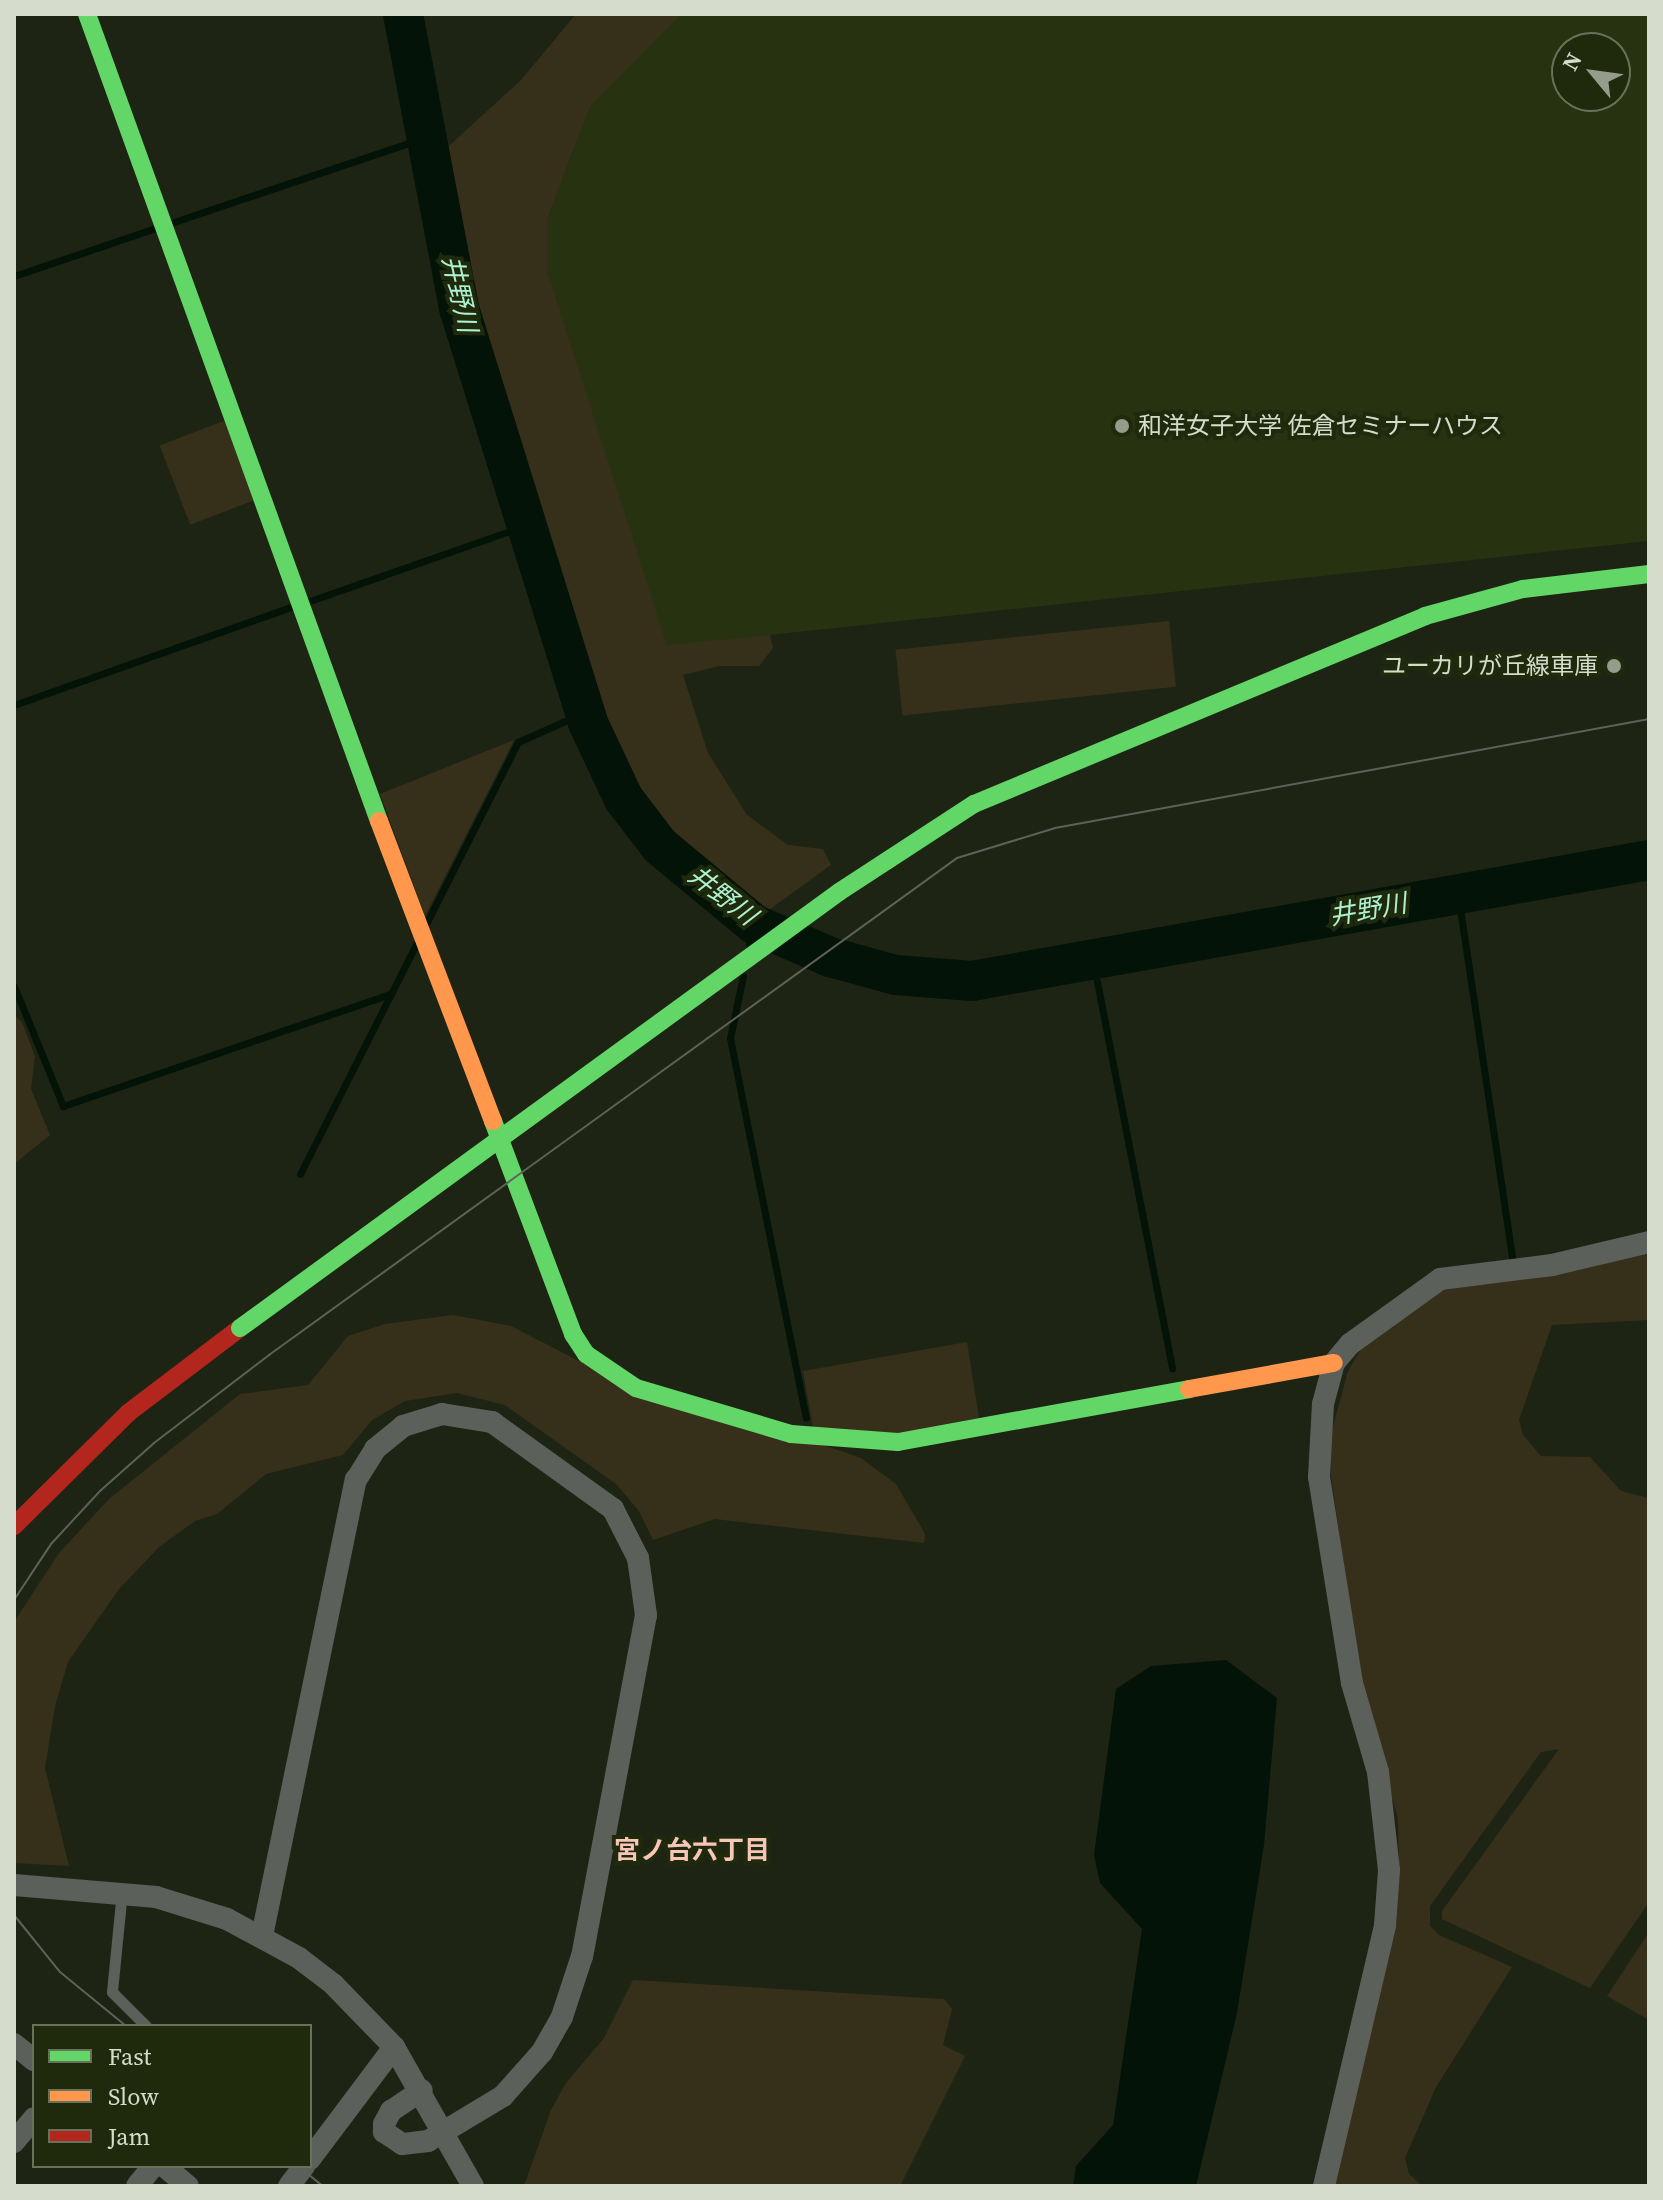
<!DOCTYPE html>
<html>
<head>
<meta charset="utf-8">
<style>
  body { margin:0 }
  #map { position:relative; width:1663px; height:2200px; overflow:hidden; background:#1e2413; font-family:"Source Serif 4","Noto Sans JP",serif }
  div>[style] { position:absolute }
  .built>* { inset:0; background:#263210 }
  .green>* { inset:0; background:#36301a; transform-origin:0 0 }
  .water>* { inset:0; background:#031308 }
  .stream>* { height:7px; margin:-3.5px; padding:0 3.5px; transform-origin:3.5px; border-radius:3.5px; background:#031308 }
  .river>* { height:40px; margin:-20px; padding:0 20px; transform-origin:20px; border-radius:20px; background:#031308 }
  .lane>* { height:11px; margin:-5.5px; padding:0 5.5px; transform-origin:5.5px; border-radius:5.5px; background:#5c605a }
  .street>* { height:22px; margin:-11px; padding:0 11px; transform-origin:11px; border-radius:11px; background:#5c605a }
  .fast>* { height:18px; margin:-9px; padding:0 9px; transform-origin:9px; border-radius:9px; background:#63d668 }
  .slow>* { height:18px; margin:-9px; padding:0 9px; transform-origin:9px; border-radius:9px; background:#ff974d }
  .jam>* { height:18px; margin:-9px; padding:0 9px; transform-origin:9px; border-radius:9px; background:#b3261e }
  .tram>* { height:2px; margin:-1px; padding:0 1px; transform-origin:1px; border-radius:1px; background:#5d6158 }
  .street-bridge>* { height:22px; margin:-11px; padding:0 11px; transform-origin:11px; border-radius:11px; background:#5c605a }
  .fast-bridge>* { height:18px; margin:-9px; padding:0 9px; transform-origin:9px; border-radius:9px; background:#63d668 }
  .dots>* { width:22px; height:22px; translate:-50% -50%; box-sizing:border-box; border:4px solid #1f2a0d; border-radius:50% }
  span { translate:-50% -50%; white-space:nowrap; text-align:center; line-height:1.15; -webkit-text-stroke:8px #1f2a0d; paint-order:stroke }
  .poi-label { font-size:24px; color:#d5dccb }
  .left { translate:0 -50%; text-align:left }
  .right { translate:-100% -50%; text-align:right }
  .water-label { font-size:26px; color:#aef1d1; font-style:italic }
  .neighbourhood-label { font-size:26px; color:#f8c6b8; font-weight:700 }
  .frame { position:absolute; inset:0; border:16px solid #d5dccb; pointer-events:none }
  .legend { position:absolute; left:32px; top:2024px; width:280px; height:144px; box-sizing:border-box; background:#1f2a0d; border:2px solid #687159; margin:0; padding:10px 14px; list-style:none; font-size:24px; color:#d5dccb }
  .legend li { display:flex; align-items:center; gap:16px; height:40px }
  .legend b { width:40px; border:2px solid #687159 }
  .north { position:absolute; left:1551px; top:32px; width:80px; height:80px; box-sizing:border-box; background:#1f2a0d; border:2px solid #687159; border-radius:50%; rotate:299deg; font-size:22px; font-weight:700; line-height:32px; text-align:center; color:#d5dccb }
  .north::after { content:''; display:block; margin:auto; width:28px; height:36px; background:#959c8b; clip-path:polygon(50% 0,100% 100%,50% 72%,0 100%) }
</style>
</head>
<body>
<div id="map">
  <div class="built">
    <div style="clip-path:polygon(evenodd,682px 14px,1649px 14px,1649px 541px,667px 646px,557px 311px,547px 271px,547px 220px,590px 107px,682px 14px,1567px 48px,1615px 48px,1615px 96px,1567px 96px,1567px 48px)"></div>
  </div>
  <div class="green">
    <div style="clip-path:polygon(576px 14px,682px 14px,590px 107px,547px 220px,547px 271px,667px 645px,770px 635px,773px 648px,759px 666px,719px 666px,683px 675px,708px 753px,747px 815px,788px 845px,823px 849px,831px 865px,759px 917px,667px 840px,631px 792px,593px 714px,467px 307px,438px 156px,521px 80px)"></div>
    <div style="left:226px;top:420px;width:85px;height:71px;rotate:69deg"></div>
    <div style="left:1169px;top:621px;width:66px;height:275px;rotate:84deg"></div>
    <div style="clip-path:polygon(514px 740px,425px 916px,380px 794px)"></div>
    <div style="clip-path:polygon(14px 1015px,22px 1022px,35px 1056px,31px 1089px,50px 1135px,14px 1164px)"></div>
    <div style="clip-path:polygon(1649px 1251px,1649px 1320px,1552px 1325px,1519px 1420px,1523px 1435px,1541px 1456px,1590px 1457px,1621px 1491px,1649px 1498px,1649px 1902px,1590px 1988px,1442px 1919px,1442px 1911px,1559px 1749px,1541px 1752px,1430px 1906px,1430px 1926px,1439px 1935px,1512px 1967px,1436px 2087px,1405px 2158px,1409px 2174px,1422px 2186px,1334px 2186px,1399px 1872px,1398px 1819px,1360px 1679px,1331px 1475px,1331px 1434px,1348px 1371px,1361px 1349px,1443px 1286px)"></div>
    <div style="clip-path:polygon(453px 1315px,511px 1326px,577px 1360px,861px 1458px,896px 1484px,925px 1534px,924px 1543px,715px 1519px,653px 1540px,639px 1511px,616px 1484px,505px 1405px,457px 1393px,405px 1401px,372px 1420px,343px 1455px,266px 1474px,217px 1514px,195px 1521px,159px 1547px,119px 1589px,68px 1662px,55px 1706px,45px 1768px,69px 1866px,14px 1863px,14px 1622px,59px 1553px,109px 1499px,240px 1394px,308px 1385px,348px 1336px,385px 1324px)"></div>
    <div style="clip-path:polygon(967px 1342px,979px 1418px,897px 1433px,813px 1427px,803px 1371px)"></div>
    <div style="clip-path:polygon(1649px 1932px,1649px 2020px,1607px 1996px)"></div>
    <div style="clip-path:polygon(633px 1980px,944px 1999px,952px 2009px,943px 2045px,965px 2056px,900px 2186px,524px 2186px,551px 2110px,566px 2083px,604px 2038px)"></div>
  </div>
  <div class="water">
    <div style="clip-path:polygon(1226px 1660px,1277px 1698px,1264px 1845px,1237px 2013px,1196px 2186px,1073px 2186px,1076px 2166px,1113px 2125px,1142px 1929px,1100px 1883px,1094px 1855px,1116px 1689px,1151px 1666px)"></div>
  </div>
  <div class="stream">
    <div style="left:171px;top:223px;width:270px;rotate:-18.6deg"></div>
    <div style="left:14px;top:276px;width:150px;rotate:-18.7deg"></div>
    <div style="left:307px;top:602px;width:230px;rotate:-19.3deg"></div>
    <div style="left:14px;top:705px;width:294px;rotate:-19.5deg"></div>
    <div style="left:1458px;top:895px;width:367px;rotate:81.5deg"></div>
    <div style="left:427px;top:922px;width:202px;rotate:-63.2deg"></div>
    <div style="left:518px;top:742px;width:73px;rotate:-24.1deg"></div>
    <div style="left:749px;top:944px;width:21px;rotate:-76deg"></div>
    <div style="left:1093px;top:961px;width:415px;rotate:79deg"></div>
    <div style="left:743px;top:976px;width:63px;rotate:101.8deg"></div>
    <div style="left:730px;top:1038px;width:387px;rotate:78.7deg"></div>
    <div style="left:14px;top:986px;width:130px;rotate:67.8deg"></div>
    <div style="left:63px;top:1106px;width:347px;rotate:-18.9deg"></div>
    <div style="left:300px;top:1174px;width:258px;rotate:-63.2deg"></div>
  </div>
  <div class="river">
    <div style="left:403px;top:14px;width:299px;rotate:79.2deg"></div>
    <div style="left:459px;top:308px;width:435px;rotate:72.7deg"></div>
    <div style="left:588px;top:723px;width:84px;rotate:64.7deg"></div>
    <div style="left:624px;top:799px;width:59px;rotate:52.5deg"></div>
    <div style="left:660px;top:846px;width:122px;rotate:39.7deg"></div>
    <div style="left:754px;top:924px;width:83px;rotate:23.5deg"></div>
    <div style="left:830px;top:957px;width:68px;rotate:15.3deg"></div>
    <div style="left:896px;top:975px;width:76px;rotate:4.5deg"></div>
    <div style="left:972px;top:981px;width:688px;rotate:-10.13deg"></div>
  </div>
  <div class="lane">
    <div style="left:122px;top:1891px;width:101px;rotate:95.7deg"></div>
    <div style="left:112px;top:1992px;width:48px;rotate:45deg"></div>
  </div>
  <div class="street">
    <div style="left:14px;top:1885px;width:143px;rotate:4.8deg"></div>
    <div style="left:156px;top:1897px;width:74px;rotate:17.2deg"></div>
    <div style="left:227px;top:1919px;width:82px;rotate:28.4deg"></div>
    <div style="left:299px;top:1958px;width:43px;rotate:37.4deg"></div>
    <div style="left:333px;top:1984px;width:88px;rotate:45.9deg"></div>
    <div style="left:394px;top:2047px;width:160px;rotate:60.4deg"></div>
    <div style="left:262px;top:1936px;width:466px;rotate:-78.4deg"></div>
    <div style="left:356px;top:1480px;width:36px;rotate:-58deg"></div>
    <div style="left:375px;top:1449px;width:36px;rotate:-39deg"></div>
    <div style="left:403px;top:1426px;width:41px;rotate:-17.1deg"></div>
    <div style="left:442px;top:1414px;width:51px;rotate:9.1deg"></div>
    <div style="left:492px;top:1422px;width:149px;rotate:35.7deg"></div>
    <div style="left:613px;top:1509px;width:55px;rotate:63deg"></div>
    <div style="left:638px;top:1558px;width:58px;rotate:82deg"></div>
    <div style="left:646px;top:1615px;width:347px;rotate:100.6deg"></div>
    <div style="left:582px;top:1956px;width:64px;rotate:108.2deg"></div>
    <div style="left:562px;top:2017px;width:40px;rotate:119.7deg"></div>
    <div style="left:542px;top:2052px;width:59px;rotate:131.6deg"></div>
    <div style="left:503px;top:2096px;width:87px;rotate:149deg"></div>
    <div style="left:428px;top:2141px;width:26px;rotate:173deg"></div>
    <div style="left:402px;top:2144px;width:22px;rotate:-146deg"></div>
    <div style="left:384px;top:2132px;width:8px;rotate:-90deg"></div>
    <div style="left:384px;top:2124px;width:15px;rotate:-62deg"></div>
    <div style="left:391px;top:2111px;width:37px;rotate:-34deg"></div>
    <div style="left:14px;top:2044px;width:26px;rotate:39deg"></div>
    <div style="left:14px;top:2142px;width:31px;rotate:-50deg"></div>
    <div style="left:310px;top:2159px;width:140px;rotate:-53.1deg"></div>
    <div style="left:164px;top:2166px;width:31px;rotate:40deg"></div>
    <div style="left:137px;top:2186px;width:26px;rotate:-51deg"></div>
    <div style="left:1324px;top:2186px;width:268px;rotate:-76.8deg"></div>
    <div style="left:1385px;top:1925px;width:55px;rotate:-85.8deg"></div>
    <div style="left:1389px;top:1870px;width:99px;rotate:-96.4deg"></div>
    <div style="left:1378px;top:1772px;width:93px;rotate:-106.3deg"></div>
    <div style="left:1352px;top:1683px;width:209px;rotate:-99.1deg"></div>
    <div style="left:1319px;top:1477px;width:73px;rotate:-86.9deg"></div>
    <div style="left:1323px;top:1404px;width:42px;rotate:-75deg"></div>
    <div style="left:1334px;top:1363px;width:25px;rotate:-50deg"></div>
    <div style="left:1350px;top:1344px;width:111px;rotate:-35.8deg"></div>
    <div style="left:1440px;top:1279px;width:113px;rotate:-7.1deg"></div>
    <div style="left:1552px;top:1265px;width:100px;rotate:-13.3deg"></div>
  </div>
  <div class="fast">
    <div style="left:87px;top:14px;width:858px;rotate:70.11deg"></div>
    <div style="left:839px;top:892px;width:161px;rotate:-33.1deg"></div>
    <div style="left:974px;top:804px;width:489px;rotate:-22.6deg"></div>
    <div style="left:1425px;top:616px;width:102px;rotate:-15.4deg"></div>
    <div style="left:1523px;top:589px;width:127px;rotate:-6.8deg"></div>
    <div style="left:493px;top:1121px;width:228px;rotate:69.4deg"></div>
    <div style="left:573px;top:1334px;width:24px;rotate:57deg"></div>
    <div style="left:586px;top:1354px;width:60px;rotate:34.2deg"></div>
    <div style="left:636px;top:1388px;width:162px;rotate:16.5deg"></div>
    <div style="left:791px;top:1434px;width:107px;rotate:4.3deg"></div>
    <div style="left:898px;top:1442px;width:296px;rotate:-10.3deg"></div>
  </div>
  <div class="slow">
    <div style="left:379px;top:821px;width:321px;rotate:69.2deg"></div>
    <div style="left:1189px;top:1389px;width:147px;rotate:-10.2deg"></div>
  </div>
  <div class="jam">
    <div style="left:14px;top:1526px;width:161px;rotate:-44.7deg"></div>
    <div style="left:128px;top:1413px;width:141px;rotate:-37.2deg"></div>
  </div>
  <div class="tram">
    <div style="left:14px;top:1600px;width:67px;rotate:-56.5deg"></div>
    <div style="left:51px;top:1544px;width:72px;rotate:-47.2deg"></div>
    <div style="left:100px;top:1491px;width:72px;rotate:-41.6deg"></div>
    <div style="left:154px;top:1443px;width:145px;rotate:-37.4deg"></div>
    <div style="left:269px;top:1355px;width:849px;rotate:-35.84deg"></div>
    <div style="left:957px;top:858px;width:102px;rotate:-17deg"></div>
    <div style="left:1055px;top:828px;width:604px;rotate:-10.4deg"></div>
    <div style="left:14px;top:1915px;width:73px;rotate:51.1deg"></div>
    <div style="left:60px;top:1972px;width:85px;rotate:39.3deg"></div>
    <div style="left:298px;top:2166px;width:32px;rotate:39deg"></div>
  </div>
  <div class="street-bridge">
    <div style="left:289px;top:2186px;width:25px;rotate:-53deg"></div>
  </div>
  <div class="fast-bridge">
    <div style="left:240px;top:1328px;width:741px;rotate:-36.05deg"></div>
  </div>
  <div class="dots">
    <div style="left:1122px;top:426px;background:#959c8b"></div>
    <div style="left:1614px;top:666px;background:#959c8b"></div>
  </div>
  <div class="poi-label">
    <span class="left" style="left:1138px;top:426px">和洋女子大学 佐倉セミナーハウス</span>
    <span class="right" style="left:1598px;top:666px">ユーカリが丘線車庫</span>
  </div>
  <div class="water-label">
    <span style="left:459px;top:294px;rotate:77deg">井野川</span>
    <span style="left:722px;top:896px;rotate:38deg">井野川</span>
    <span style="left:1368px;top:910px;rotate:-10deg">井野川</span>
  </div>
  <div class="neighbourhood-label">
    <span style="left:692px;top:1851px">宮ノ台六丁目</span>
  </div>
  <div class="frame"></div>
  <ul class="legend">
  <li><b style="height:10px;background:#63d668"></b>Fast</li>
  <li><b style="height:10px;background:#ff974d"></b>Slow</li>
  <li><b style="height:10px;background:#b3261e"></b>Jam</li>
  </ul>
  <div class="north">N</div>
</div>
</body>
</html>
